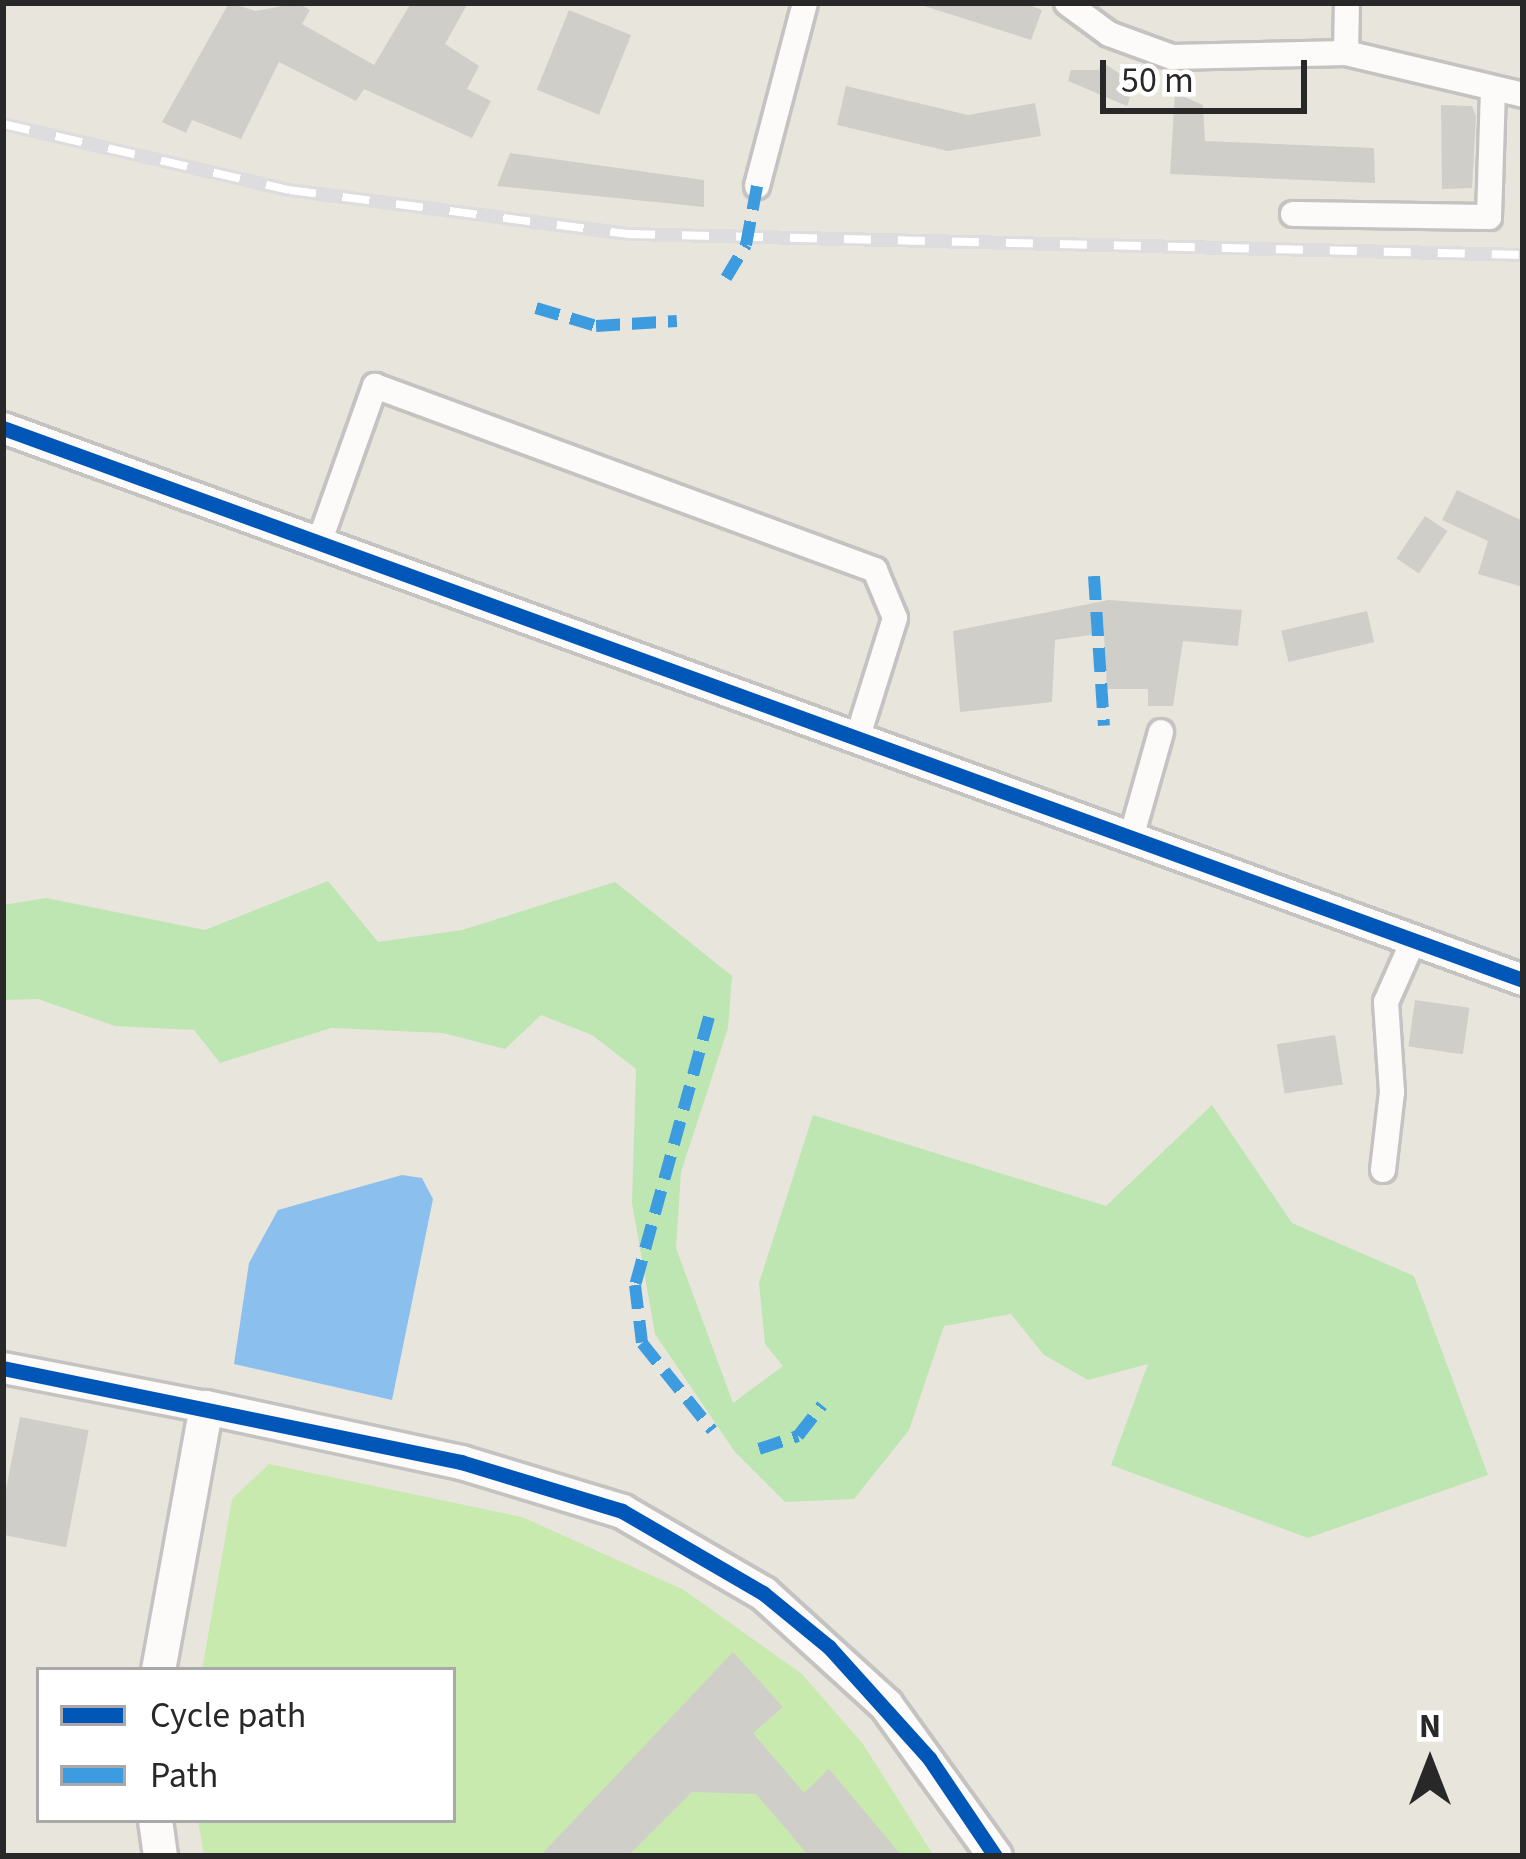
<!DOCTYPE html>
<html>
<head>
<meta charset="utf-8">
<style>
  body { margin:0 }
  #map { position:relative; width:1526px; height:1859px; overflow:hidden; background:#e8e5dc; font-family:"Source Sans 3",sans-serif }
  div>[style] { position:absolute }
  .green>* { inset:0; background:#bee6b2 }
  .pitch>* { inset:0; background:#c9eaaf }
  .water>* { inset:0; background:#8bbfee }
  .building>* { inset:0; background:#d0cec8; transform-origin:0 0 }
  .roads { filter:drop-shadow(3px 0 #c4c3c2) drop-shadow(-3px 0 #c4c3c2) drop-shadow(0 3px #c4c3c2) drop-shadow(0 -3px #c4c3c2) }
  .minor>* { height:24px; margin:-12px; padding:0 12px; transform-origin:12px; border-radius:12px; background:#fcfbfa }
  .tertiary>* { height:30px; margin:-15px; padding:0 15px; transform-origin:15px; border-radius:15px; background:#fcfbfa }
  .secondary>* { height:33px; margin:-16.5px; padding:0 16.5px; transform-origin:16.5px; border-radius:16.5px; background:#fcfbfa }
  .rail>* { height:14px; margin-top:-7px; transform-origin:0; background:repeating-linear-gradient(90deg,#fff 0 27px,#dddcde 0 54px); box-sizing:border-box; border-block:3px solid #dddcde }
  .quiet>* { height:12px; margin-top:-6px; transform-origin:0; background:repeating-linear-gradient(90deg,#3d9ce0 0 24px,transparent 0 36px) }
  .cycleway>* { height:15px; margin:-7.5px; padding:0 7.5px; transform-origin:7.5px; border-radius:7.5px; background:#0057b8 }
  span { translate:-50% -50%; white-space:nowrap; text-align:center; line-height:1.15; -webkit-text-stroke:12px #fff; paint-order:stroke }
  .frame { position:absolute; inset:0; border:6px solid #282828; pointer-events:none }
  .legend { position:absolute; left:36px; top:1667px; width:420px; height:156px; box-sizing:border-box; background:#fff; border:3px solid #a9a9a9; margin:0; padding:15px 21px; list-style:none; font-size:36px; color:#282828 }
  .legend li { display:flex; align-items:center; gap:24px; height:60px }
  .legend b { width:60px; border:3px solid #a9a9a9 }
  .north { position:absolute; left:1370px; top:1703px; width:120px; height:120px; -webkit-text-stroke:9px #fff; paint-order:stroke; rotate:0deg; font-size:33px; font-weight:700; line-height:48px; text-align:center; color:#282828 }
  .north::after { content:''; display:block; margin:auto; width:42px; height:54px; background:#282828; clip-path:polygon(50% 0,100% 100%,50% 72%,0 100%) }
  .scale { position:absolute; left:1100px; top:60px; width:207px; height:54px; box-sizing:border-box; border:6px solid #282828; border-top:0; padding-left:15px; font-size:36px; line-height:42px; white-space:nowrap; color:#282828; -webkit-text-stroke:9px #fff; paint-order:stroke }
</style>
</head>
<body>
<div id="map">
  <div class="green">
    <div style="clip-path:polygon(328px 881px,378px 942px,462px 930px,615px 882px,732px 976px,728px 1028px,681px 1172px,676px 1248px,733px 1403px,783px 1366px,765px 1344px,759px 1283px,813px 1115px,1106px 1206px,1212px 1105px,1292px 1223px,1414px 1276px,1488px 1475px,1308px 1538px,1111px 1465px,1148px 1364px,1088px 1380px,1044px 1355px,1011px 1314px,944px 1326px,909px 1430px,854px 1499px,785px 1502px,735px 1452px,655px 1334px,632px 1203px,636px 1069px,592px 1035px,541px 1015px,505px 1049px,443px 1033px,331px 1028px,220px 1063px,194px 1030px,115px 1026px,38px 999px,3px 1000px,3px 905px,46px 898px,205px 930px)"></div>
  </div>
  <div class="pitch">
    <div style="clip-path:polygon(269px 1464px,522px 1517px,684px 1590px,802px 1674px,863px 1744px,934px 1856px,204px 1856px,198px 1820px,453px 1820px,453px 1670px,202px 1670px,232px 1499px)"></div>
  </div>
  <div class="water">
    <div style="clip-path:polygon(402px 1175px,422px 1178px,433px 1199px,392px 1400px,234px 1364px,249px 1263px,278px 1210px)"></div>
  </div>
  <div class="building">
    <div style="clip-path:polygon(229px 3px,256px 11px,298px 3px,310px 10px,302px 24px,374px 65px,411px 3px,468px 3px,445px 44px,479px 66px,467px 89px,491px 101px,472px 138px,364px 89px,356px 101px,279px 62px,241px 139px,192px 120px,186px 133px,162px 122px)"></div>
    <div style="clip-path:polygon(1024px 3px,1042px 10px,1031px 40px,918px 4px)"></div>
    <div style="left:569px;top:10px;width:67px;height:86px;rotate:22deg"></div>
    <div style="clip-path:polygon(1101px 61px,1135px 84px,1127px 106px,1068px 81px,1071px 70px,1099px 70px)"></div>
    <div style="clip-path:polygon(846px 86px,968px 115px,1035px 103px,1041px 136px,948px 151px,837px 125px)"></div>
    <div style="clip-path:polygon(1175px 93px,1203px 105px,1205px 141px,1374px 148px,1375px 183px,1170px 174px)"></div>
    <div style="clip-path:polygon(1441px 105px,1472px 106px,1476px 116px,1472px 188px,1442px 189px)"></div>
    <div style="clip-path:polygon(510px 153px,704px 180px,704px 207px,497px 186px)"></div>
    <div style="clip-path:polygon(1457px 490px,1523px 521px,1523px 587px,1478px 574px,1488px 541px,1442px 520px)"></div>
    <div style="left:1425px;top:516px;width:27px;height:51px;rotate:34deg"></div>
    <div style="clip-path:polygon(1109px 600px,1242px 610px,1238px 646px,1183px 641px,1173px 706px,1148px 706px,1148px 689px,1107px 689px,1104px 633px,1055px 640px,1052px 702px,960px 712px,953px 631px)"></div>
    <div style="left:1367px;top:611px;width:32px;height:88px;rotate:77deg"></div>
    <div style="left:1415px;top:1000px;width:55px;height:47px;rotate:8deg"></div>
    <div style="left:1335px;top:1035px;width:50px;height:59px;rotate:81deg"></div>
    <div style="left:20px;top:1417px;width:70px;height:119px;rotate:11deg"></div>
    <div style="clip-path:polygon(733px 1652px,783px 1707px,753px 1733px,804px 1793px,829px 1769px,902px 1856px,809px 1856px,756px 1794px,692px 1792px,628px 1856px,540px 1856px)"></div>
  </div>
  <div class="roads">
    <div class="minor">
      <div style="left:1067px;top:3px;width:52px;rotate:36.4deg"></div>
      <div style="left:1109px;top:34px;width:67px;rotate:20.1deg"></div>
      <div style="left:1172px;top:57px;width:174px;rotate:-1.3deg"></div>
      <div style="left:1346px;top:53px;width:182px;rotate:13.3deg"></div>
      <div style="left:1346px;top:53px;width:50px;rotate:-88.9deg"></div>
      <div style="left:757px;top:186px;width:189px;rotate:-75.3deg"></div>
      <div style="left:1293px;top:214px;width:196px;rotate:0.9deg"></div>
      <div style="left:1489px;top:217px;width:125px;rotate:-88.2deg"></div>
      <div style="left:319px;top:543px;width:167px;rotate:-70.4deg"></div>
      <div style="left:375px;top:386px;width:533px;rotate:20.2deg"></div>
      <div style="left:875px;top:570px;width:52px;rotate:67.4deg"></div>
      <div style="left:895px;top:618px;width:127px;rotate:107.4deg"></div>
      <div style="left:1131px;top:838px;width:110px;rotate:-74.2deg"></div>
      <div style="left:1383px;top:1170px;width:79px;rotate:-83.4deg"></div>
      <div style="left:1392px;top:1092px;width:90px;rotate:-93.8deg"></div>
      <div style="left:1386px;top:1002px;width:69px;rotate:-66deg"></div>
    </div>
    <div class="tertiary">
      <div style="left:3px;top:428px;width:1617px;rotate:19.96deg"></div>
      <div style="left:3px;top:1368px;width:207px;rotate:10.9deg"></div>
    </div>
    <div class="secondary">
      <div style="left:158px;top:1670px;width:267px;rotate:-79.7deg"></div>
      <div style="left:206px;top:1407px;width:261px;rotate:12.2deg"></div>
      <div style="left:461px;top:1462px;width:168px;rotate:16.9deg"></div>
      <div style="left:622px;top:1511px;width:163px;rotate:30.2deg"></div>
      <div style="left:763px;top:1593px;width:166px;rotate:42.3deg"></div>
      <div style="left:886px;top:1705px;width:186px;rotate:54.2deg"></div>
      <div style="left:155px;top:1820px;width:36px;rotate:82deg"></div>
    </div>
  </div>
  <div class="rail">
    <div style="left:3px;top:124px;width:294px;rotate:13deg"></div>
    <div style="left:289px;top:190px;width:342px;rotate:7.4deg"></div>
    <div style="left:628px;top:234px;width:895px;rotate:1.34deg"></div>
  </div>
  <div class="quiet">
    <div style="left:726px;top:278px;width:39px;rotate:-59deg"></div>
    <div style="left:746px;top:245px;width:60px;rotate:-79.4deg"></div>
    <div style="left:536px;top:308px;width:63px;rotate:16.7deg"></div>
    <div style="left:596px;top:326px;width:81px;rotate:-3.5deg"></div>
    <div style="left:1094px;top:576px;width:150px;rotate:86.2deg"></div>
    <div style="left:709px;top:1017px;width:278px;rotate:105.4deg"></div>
    <div style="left:635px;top:1285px;width:58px;rotate:83.1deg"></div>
    <div style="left:642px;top:1343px;width:112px;rotate:51.2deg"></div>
    <div style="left:759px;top:1449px;width:41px;rotate:-18.4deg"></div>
    <div style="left:798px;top:1436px;width:39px;rotate:-52deg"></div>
  </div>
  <div class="cycleway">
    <div style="left:3px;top:428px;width:1617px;rotate:19.96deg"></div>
    <div style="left:3px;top:1368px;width:468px;rotate:11.6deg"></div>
    <div style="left:461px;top:1462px;width:168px;rotate:16.9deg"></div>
    <div style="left:622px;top:1511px;width:163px;rotate:30.2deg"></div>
    <div style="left:763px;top:1593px;width:85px;rotate:39.3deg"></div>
    <div style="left:829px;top:1647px;width:149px;rotate:48deg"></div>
    <div style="left:929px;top:1758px;width:118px;rotate:56deg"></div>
  </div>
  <div class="frame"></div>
  <ul class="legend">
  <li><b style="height:15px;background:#0057b8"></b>Cycle path</li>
  <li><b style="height:15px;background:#3d9ce0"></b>Path</li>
  </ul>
  <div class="north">N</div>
  <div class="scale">50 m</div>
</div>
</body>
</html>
